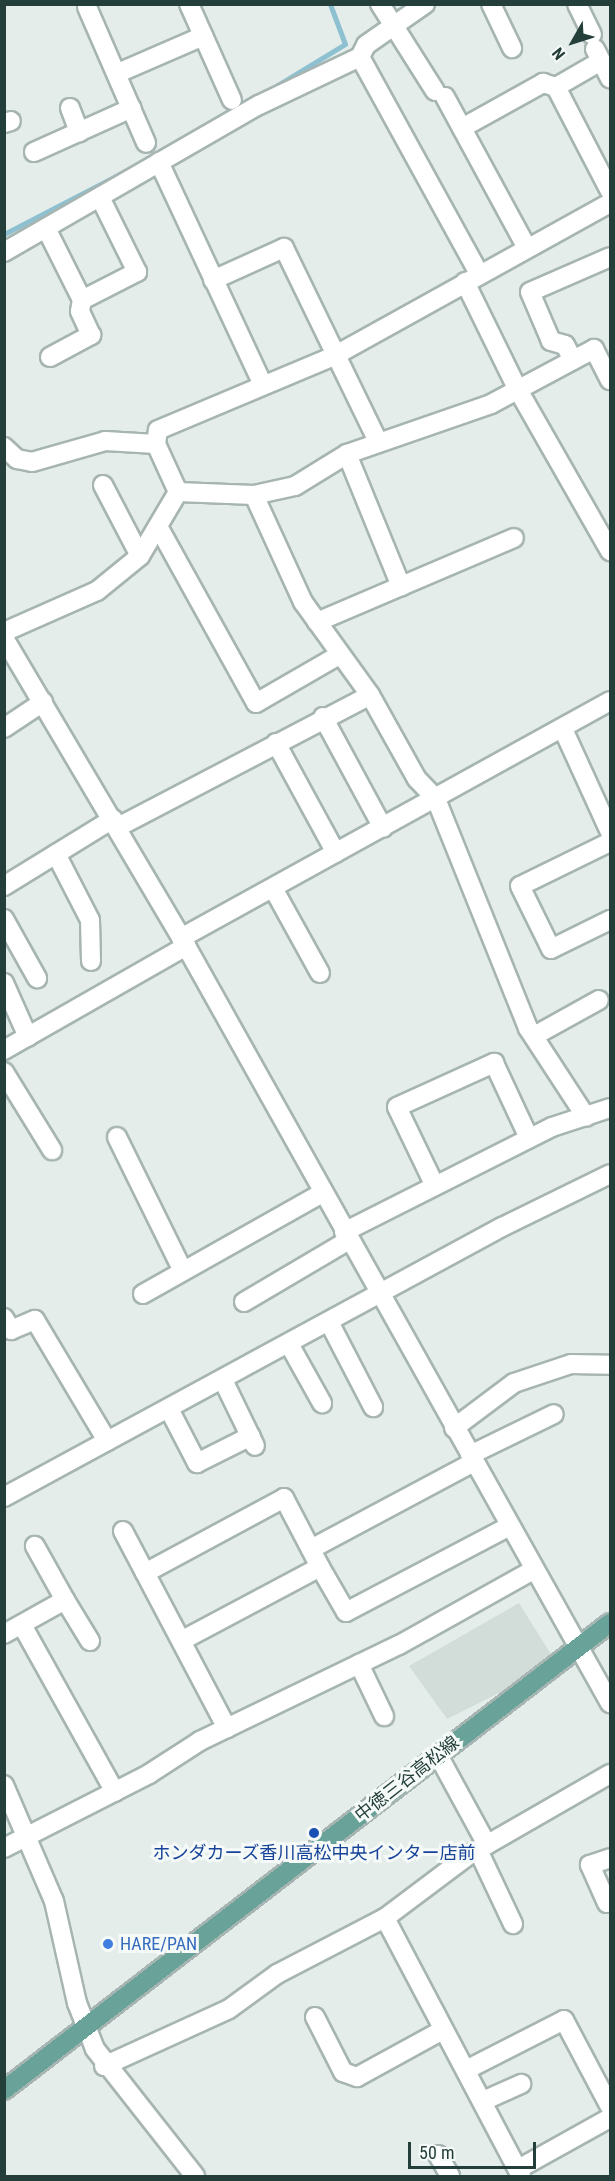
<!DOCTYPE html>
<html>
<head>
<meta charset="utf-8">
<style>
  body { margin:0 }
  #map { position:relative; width:615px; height:2181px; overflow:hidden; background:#e4edea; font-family:"Roboto Condensed","Noto Sans JP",sans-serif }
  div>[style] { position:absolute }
  .built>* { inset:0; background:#d2ddd9 }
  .stream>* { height:5px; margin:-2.5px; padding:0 2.5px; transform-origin:2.5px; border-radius:2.5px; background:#8dc1d1 }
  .roads { filter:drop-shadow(2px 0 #a7b5b2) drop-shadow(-2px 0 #a7b5b2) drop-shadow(0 2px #a7b5b2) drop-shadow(0 -2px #a7b5b2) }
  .street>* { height:18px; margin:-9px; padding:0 9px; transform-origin:9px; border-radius:9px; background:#fff }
  .secondary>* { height:18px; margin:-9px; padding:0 9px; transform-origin:9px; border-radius:9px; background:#fff }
  .primary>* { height:18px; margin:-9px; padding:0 9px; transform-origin:9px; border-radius:9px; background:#69a298 }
  .dots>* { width:16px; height:16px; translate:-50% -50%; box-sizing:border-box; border:3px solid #f5faf8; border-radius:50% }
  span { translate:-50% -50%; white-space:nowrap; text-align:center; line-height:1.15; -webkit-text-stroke:6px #f5faf8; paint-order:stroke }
  .street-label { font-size:18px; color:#243f3a }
  .transit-label { font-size:18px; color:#164399 }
  .shop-label { font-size:18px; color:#366cbe }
  .left { translate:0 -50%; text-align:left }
  .frame { position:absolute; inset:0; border:6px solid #243f3a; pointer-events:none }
  .north { position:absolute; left:543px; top:12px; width:60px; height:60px; -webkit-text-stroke:4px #f5faf8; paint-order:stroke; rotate:231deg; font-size:16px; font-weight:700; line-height:24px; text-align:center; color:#243f3a }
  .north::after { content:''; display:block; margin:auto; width:21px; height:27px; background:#243f3a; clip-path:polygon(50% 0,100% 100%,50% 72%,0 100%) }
  .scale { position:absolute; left:408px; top:2142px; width:128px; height:27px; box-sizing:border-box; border:3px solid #243f3a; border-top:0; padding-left:8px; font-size:18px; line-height:21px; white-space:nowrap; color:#243f3a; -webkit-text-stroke:4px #f5faf8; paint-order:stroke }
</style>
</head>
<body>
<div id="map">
  <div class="built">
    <div style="clip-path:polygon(519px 1603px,557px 1664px,447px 1719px,409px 1666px)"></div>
  </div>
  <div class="stream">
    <div style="left:268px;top:91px;width:90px;rotate:-31.4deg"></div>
    <div style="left:345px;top:44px;width:43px;rotate:-110.6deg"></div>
    <div style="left:4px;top:234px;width:150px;rotate:-27.4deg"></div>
  </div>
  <div class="roads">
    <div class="street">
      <div style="left:189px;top:4px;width:105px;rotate:65.9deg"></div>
      <div style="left:380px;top:4px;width:103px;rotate:57.7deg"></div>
      <div style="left:491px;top:4px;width:49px;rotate:64.5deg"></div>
      <div style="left:577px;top:4px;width:34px;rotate:64deg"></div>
      <div style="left:87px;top:7px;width:148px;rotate:66.5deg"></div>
      <div style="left:595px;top:49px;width:33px;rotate:63deg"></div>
      <div style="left:360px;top:57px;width:245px;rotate:61.2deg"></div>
      <div style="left:118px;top:73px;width:93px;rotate:-23.5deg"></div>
      <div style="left:556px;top:87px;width:117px;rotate:62.6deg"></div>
      <div style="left:445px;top:97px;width:170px;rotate:61.5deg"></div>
      <div style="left:70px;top:108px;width:26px;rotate:69deg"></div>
      <div style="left:4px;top:123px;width:7px;rotate:-16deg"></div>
      <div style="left:462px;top:128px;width:93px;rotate:-29.1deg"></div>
      <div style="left:543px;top:83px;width:14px;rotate:17deg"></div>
      <div style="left:556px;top:87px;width:52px;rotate:-30deg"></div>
      <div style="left:34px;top:152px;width:107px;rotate:-24.2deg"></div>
      <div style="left:159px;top:162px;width:244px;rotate:65deg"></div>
      <div style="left:46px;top:228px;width:80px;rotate:63.4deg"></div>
      <div style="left:82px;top:300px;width:62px;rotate:-27deg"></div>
      <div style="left:137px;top:272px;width:84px;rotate:-116.3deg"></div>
      <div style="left:4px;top:252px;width:294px;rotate:-30deg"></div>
      <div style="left:259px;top:105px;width:112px;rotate:-25.4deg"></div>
      <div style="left:360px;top:57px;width:13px;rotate:-63deg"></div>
      <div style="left:366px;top:45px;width:72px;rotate:-34.8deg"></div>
      <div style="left:213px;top:280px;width:78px;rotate:-24.3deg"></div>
      <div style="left:284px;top:248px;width:216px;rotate:64.1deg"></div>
      <div style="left:465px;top:282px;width:118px;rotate:63.9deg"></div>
      <div style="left:517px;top:388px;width:188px;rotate:60.3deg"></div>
      <div style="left:50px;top:357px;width:47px;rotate:-28.2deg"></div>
      <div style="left:91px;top:335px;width:26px;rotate:-115deg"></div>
      <div style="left:80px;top:311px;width:11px;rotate:-80deg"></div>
      <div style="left:573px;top:360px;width:17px;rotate:-118deg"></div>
      <div style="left:565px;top:345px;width:15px;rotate:-164deg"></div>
      <div style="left:551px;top:341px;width:53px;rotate:-113.2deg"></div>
      <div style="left:530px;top:292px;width:87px;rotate:-23.6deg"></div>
      <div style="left:4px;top:447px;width:18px;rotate:43deg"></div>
      <div style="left:17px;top:459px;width:15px;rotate:11deg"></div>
      <div style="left:32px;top:462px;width:76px;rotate:-16deg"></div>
      <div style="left:105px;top:441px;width:51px;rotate:3.4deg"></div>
      <div style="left:347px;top:454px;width:143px;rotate:67.8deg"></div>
      <div style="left:103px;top:485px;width:80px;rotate:62.5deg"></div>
      <div style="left:178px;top:492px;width:76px;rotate:2.3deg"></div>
      <div style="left:254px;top:495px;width:118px;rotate:65.4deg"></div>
      <div style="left:303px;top:602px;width:115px;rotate:54.2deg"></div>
      <div style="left:370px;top:695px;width:96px;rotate:60.8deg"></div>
      <div style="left:417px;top:779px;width:28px;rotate:46deg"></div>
      <div style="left:436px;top:799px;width:247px;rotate:68.1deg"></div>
      <div style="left:528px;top:1028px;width:106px;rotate:56.9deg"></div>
      <div style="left:254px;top:495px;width:42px;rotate:-12.4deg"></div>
      <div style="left:295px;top:486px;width:61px;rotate:-31.6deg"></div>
      <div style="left:347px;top:454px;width:152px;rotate:-19.1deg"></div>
      <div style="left:491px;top:404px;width:117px;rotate:-28.1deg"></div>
      <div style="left:594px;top:349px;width:35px;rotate:63deg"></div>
      <div style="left:159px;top:528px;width:200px;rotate:61deg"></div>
      <div style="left:256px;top:703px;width:96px;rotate:-30deg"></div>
      <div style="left:317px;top:622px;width:214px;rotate:-23.1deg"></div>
      <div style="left:4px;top:632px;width:102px;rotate:-23.8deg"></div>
      <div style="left:97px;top:591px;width:55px;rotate:-39.1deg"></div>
      <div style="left:140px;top:556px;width:74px;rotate:-59.3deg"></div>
      <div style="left:178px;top:492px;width:53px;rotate:-114.6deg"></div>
      <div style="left:156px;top:444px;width:14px;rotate:-82deg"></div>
      <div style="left:158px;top:430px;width:191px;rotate:-22.8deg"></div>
      <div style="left:334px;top:356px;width:316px;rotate:-29deg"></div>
      <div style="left:323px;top:717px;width:126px;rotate:61.6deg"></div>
      <div style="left:4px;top:728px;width:47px;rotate:-33.7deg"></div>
      <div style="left:563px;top:729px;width:113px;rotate:65.5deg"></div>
      <div style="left:276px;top:743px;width:125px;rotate:61.4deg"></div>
      <div style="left:118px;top:827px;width:284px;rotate:-27.6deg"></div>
      <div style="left:610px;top:842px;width:100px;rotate:153.9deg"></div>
      <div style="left:520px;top:886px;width:70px;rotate:63.8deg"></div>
      <div style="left:551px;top:949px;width:66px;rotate:-26.2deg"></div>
      <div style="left:56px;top:854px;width:74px;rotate:62.7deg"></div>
      <div style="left:90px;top:920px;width:41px;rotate:88.6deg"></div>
      <div style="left:4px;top:886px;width:128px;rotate:-31.6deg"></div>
      <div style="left:273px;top:888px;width:97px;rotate:61.1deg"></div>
      <div style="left:4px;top:919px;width:68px;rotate:60.8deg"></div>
      <div style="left:181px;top:938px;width:490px;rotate:-28.9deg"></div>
      <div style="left:4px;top:983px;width:59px;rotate:66deg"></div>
      <div style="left:534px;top:1036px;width:74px;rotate:-29deg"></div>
      <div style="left:4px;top:1050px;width:210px;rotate:-29.7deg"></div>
      <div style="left:4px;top:1072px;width:92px;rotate:58.4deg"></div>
      <div style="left:117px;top:1137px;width:149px;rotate:63.8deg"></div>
      <div style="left:434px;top:1184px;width:85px;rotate:-115.7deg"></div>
      <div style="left:397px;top:1107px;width:107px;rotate:-24.4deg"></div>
      <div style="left:494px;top:1063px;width:83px;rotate:65deg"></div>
      <div style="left:344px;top:1232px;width:233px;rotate:-26.8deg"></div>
      <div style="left:552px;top:1127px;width:61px;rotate:-18.1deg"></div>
      <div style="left:143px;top:1294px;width:206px;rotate:-29.4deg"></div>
      <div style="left:244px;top:1302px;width:122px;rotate:-30.6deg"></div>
      <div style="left:4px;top:1318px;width:14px;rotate:60deg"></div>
      <div style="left:11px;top:1330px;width:26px;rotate:-23deg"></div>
      <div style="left:35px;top:1320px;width:141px;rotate:59.2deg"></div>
      <div style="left:329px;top:1322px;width:96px;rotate:62.6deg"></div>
      <div style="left:289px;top:1344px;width:68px;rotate:60.8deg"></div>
      <div style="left:223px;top:1380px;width:73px;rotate:64.1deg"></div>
      <div style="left:169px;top:1409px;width:61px;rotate:62.6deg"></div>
      <div style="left:197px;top:1463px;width:60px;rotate:-26.6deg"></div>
      <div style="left:454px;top:1428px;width:75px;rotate:-36.9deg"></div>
      <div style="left:514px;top:1383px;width:60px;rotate:-18.4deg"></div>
      <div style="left:571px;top:1364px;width:39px;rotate:1deg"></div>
      <div style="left:470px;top:1455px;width:93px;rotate:-26deg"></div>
      <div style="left:4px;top:1497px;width:566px;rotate:-28.47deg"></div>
      <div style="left:502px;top:1227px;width:120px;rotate:-26.1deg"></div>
      <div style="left:123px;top:1531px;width:223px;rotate:62.2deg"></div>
      <div style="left:311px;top:1549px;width:185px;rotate:-28.1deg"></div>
      <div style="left:320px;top:1567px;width:52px;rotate:60deg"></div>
      <div style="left:346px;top:1612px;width:185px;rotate:-27.7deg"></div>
      <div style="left:145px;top:1573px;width:158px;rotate:-28.3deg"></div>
      <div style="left:284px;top:1498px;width:78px;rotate:62.4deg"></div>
      <div style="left:320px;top:1567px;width:157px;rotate:152deg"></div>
      <div style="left:65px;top:1600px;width:48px;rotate:58.6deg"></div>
      <div style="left:22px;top:1625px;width:191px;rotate:60.9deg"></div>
      <div style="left:4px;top:1634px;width:70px;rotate:-29.1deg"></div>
      <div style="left:65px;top:1600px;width:62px;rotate:-119.1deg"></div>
      <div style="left:359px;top:1664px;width:58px;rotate:64.3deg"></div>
      <div style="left:438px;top:1755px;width:102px;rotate:61.4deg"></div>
      <div style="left:4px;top:1785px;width:126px;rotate:66.7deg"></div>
      <div style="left:54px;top:1901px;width:105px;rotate:77.3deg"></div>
      <div style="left:77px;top:2003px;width:49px;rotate:68.6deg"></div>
      <div style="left:95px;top:2049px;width:162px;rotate:51.8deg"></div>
      <div style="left:4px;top:1848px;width:163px;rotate:-27deg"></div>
      <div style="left:149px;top:1774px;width:61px;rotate:-32.9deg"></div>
      <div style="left:200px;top:1741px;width:221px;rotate:-25.8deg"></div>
      <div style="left:399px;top:1645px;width:154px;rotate:-29.2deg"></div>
      <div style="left:478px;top:1850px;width:82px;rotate:64.7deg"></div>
      <div style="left:607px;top:1903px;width:42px;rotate:-114.1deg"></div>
      <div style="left:590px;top:1865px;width:21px;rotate:-19deg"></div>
      <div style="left:385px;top:1918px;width:292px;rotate:62.2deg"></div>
      <div style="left:315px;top:2017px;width:62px;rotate:63deg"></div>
      <div style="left:343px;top:2072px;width:15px;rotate:20deg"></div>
      <div style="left:357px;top:2077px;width:98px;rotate:-28.7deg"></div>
      <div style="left:104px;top:2066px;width:137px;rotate:-24.5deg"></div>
      <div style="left:229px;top:2009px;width:59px;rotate:-36.1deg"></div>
      <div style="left:277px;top:1974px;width:122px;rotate:-27.4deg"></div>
      <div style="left:385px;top:1918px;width:105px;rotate:-36.9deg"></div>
      <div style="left:469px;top:1855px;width:163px;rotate:-29.9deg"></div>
      <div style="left:466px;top:2070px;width:110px;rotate:-27deg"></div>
      <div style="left:564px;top:2020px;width:98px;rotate:62.1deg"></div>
      <div style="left:483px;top:2101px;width:42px;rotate:-24.1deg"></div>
      <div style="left:438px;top:2155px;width:24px;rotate:60deg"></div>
      <div style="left:520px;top:2168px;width:103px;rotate:-29.1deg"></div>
    </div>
    <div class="secondary">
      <div style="left:4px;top:638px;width:358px;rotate:59.4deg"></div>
      <div style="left:186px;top:946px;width:868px;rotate:60.75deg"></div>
    </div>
    <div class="primary">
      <div style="left:4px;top:2090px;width:765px;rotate:-37.62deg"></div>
    </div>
  </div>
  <div class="dots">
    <div style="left:314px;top:1833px;background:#1a4fb4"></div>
    <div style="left:108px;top:1944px;background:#3f7fe0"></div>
  </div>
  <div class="street-label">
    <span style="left:407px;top:1779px;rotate:-38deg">中徳三谷高松線</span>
  </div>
  <div class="transit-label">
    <span style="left:314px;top:1853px">ホンダカーズ香川高松中央インター店前</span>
  </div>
  <div class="shop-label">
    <span class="left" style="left:120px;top:1944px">HARE/PAN</span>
  </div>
  <div class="frame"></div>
  <div class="north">N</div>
  <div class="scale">50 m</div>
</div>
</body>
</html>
